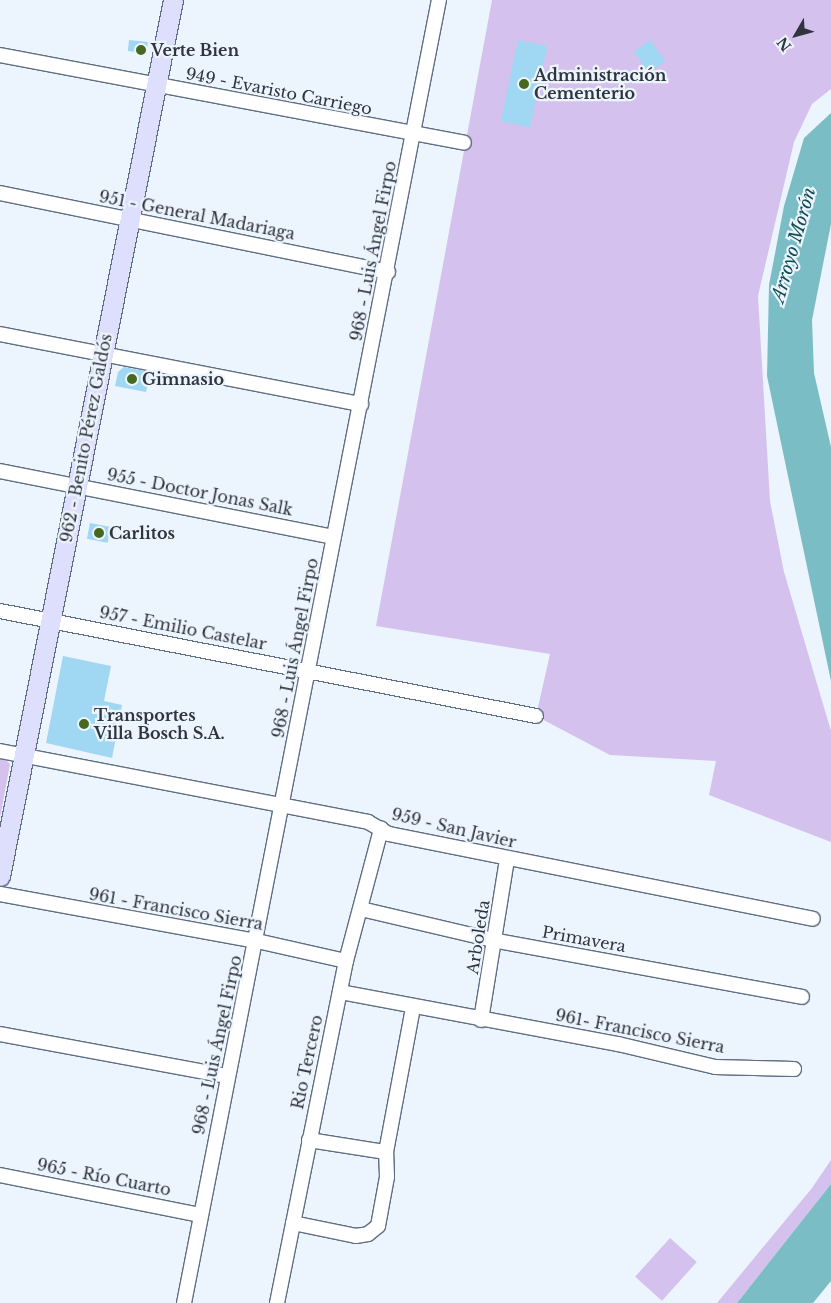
<!DOCTYPE html>
<html>
<head>
<meta charset="utf-8">
<style>
  body { margin:0 }
  #map { position:relative; width:831px; height:1303px; overflow:hidden; background:#ecf4fd; font-family:"Libre Baskerville",serif }
  div>[style] { position:absolute }
  .green>* { inset:0; background:#d5c1ee; transform-origin:0 0 }
  .water>* { inset:0; background:#7bbdc5 }
  .building>* { inset:0; background:#a0d7f2; transform-origin:0 0 }
  .roads { filter:drop-shadow(1px 0 #5e6e83) drop-shadow(-1px 0 #5e6e83) drop-shadow(0 1px #5e6e83) drop-shadow(0 -1px #5e6e83) }
  .minor>* { height:14px; margin:-7px; padding:0 7px; transform-origin:7px; border-radius:7px; background:#fff }
  .secondary>* { height:19px; margin:-9.5px; padding:0 9.5px; transform-origin:9.5px; border-radius:9.5px; background:#dedffc }
  .dots>* { width:14px; height:14px; translate:-50% -50%; box-sizing:border-box; border:2px solid #ecf4fd; border-radius:50% }
  span { translate:-50% -50%; white-space:nowrap; text-align:center; line-height:1.15; -webkit-text-stroke:4.5px #ecf4fd; paint-order:stroke }
  .poi-label { font-size:16px; color:#2e353e; font-weight:700 }
  .left { translate:0 -50%; text-align:left }
  .street-label { font-size:16px; color:#2e353e }
  .water-label { font-size:18px; color:#104c52; font-style:italic }
  .north { position:absolute; left:771px; top:10px; width:50px; height:50px; -webkit-text-stroke:4px #ecf4fd; paint-order:stroke; rotate:232deg; font-size:14px; font-weight:700; line-height:20px; text-align:center; color:#2e353e }
  .north::after { content:''; display:block; margin:auto; width:18px; height:22px; background:#2e353e; clip-path:polygon(50% 0,100% 100%,50% 72%,0 100%) }
</style>
</head>
<body>
<div id="map">
  <div class="green">
    <div style="clip-path:polygon(492px 0,831px 0,831px 89px,812px 104px,794px 142px,758px 296px,770px 501px,784px 572px,831px 731px,831px 842px,709px 795px,716px 761px,610px 755px,536px 716px,550px 654px,376px 626px)"></div>
    <div style="clip-path:polygon(0 755px,10px 764px,0 818px)"></div>
    <div style="clip-path:polygon(831px 1160px,831px 1184px,737px 1303px,717px 1303px,812px 1188px)"></div>
    <div style="left:670px;top:1238px;width:36px;height:52px;rotate:42deg"></div>
  </div>
  <div class="water">
    <div style="clip-path:polygon(831px 113px,831px 224px,812px 320px,814px 373px,831px 447px,831px 681px,767px 376px,769px 285px,784px 206px,804px 138px)"></div>
    <div style="clip-path:polygon(831px 1184px,831px 1281px,813px 1303px,737px 1303px)"></div>
  </div>
  <div class="building">
    <div style="left:129px;top:40px;width:19px;height:11px;rotate:6deg"></div>
    <div style="left:518px;top:40px;width:30px;height:83px;rotate:12deg"></div>
    <div style="left:650px;top:40px;width:26px;height:20px;rotate:54deg"></div>
    <div style="clip-path:polygon(124px 367px,150px 372px,146px 392px,115px 386px,118px 372px)"></div>
    <div style="left:90px;top:523px;width:21px;height:16px;rotate:11deg"></div>
    <div style="clip-path:polygon(63px 656px,111px 666px,104px 701px,122px 705px,112px 758px,46px 743px)"></div>
  </div>
  <div class="roads">
    <div class="minor">
      <div style="left:0;top:55px;width:472px;rotate:10.7deg"></div>
      <div style="left:0;top:193px;width:396px;rotate:11.5deg"></div>
      <div style="left:0;top:334px;width:368px;rotate:11deg"></div>
      <div style="left:0;top:471px;width:340px;rotate:11.2deg"></div>
      <div style="left:0;top:611px;width:546px;rotate:11.08deg"></div>
      <div style="left:0;top:751px;width:375px;rotate:10.9deg"></div>
      <div style="left:368px;top:822px;width:24px;rotate:30deg"></div>
      <div style="left:389px;top:834px;width:432px;rotate:11.3deg"></div>
      <div style="left:0;top:894px;width:261px;rotate:10.4deg"></div>
      <div style="left:257px;top:941px;width:91px;rotate:12.7deg"></div>
      <div style="left:361px;top:909px;width:140px;rotate:13.2deg"></div>
      <div style="left:497px;top:941px;width:310px;rotate:10.4deg"></div>
      <div style="left:340px;top:992px;width:283px;rotate:10.6deg"></div>
      <div style="left:618px;top:1044px;width:100px;rotate:13.3deg"></div>
      <div style="left:715px;top:1067px;width:79px;rotate:1.5deg"></div>
      <div style="left:481px;top:1020px;width:162px;rotate:-80.8deg"></div>
      <div style="left:0;top:1034px;width:231px;rotate:10.5deg"></div>
      <div style="left:309px;top:1140px;width:78px;rotate:8.9deg"></div>
      <div style="left:0;top:1175px;width:204px;rotate:11.3deg"></div>
      <div style="left:293px;top:1223px;width:64px;rotate:11.7deg"></div>
      <div style="left:356px;top:1236px;width:12px;rotate:-9deg"></div>
      <div style="left:368px;top:1234px;width:13px;rotate:-39deg"></div>
      <div style="left:378px;top:1226px;width:50px;rotate:-79.6deg"></div>
      <div style="left:387px;top:1177px;width:25px;rotate:-92deg"></div>
      <div style="left:386px;top:1152px;width:147px;rotate:-79.4deg"></div>
      <div style="left:184px;top:1303px;width:1328px;rotate:-78.93deg"></div>
      <div style="left:277px;top:1303px;width:349px;rotate:-78.6deg"></div>
      <div style="left:346px;top:961px;width:137px;rotate:-75.1deg"></div>
    </div>
    <div class="secondary">
      <div style="left:0;top:876px;width:893px;rotate:-78.83deg"></div>
    </div>
  </div>
  <div class="dots">
    <div style="left:141px;top:50px;background:#46681f"></div>
    <div style="left:524px;top:84px;background:#46681f"></div>
    <div style="left:132px;top:379px;background:#46681f"></div>
    <div style="left:99px;top:533px;background:#46681f"></div>
    <div style="left:84px;top:724px;background:#46681f"></div>
  </div>
  <div class="poi-label">
    <span class="left" style="left:151px;top:50px">Verte Bien</span>
    <span class="left" style="left:534px;top:84px">Administración<br>Cementerio</span>
    <span class="left" style="left:142px;top:379px">Gimnasio</span>
    <span class="left" style="left:109px;top:533px">Carlitos</span>
    <span class="left" style="left:94px;top:724px">Transportes<br>Villa Bosch S.A.</span>
  </div>
  <div class="street-label">
    <span style="left:279px;top:91px;rotate:11deg">949 - Evaristo Carriego</span>
    <span style="left:197px;top:215px;rotate:11deg">951 - General Madariaga</span>
    <span style="left:373px;top:251px;rotate:-79deg">968 - Luis Ángel Firpo</span>
    <span style="left:86px;top:438px;rotate:-79deg">962 - Benito Pérez Galdós</span>
    <span style="left:200px;top:492px;rotate:11deg">955 - Doctor Jonas Salk</span>
    <span style="left:183px;top:628px;rotate:11deg">957 - Emilio Castelar</span>
    <span style="left:295px;top:648px;rotate:-79deg">968 - Luis Ángel Firpo</span>
    <span style="left:454px;top:828px;rotate:13deg">959 - San Javier</span>
    <span style="left:176px;top:909px;rotate:10deg">961 - Francisco Sierra</span>
    <span style="left:478px;top:937px;rotate:-81deg">Arboleda</span>
    <span style="left:584px;top:939px;rotate:10deg">Primavera</span>
    <span style="left:640px;top:1031px;rotate:11deg">961- Francisco Sierra</span>
    <span style="left:217px;top:1045px;rotate:-78deg">968 - Luis Ángel Firpo</span>
    <span style="left:307px;top:1062px;rotate:-78deg">Rio Tercero</span>
    <span style="left:104px;top:1177px;rotate:11deg">965 - Río Cuarto</span>
  </div>
  <div class="water-label">
    <span style="left:794px;top:245px;rotate:-74deg">Arroyo Morón</span>
  </div>
  <div class="north">N</div>
</div>
</body>
</html>
